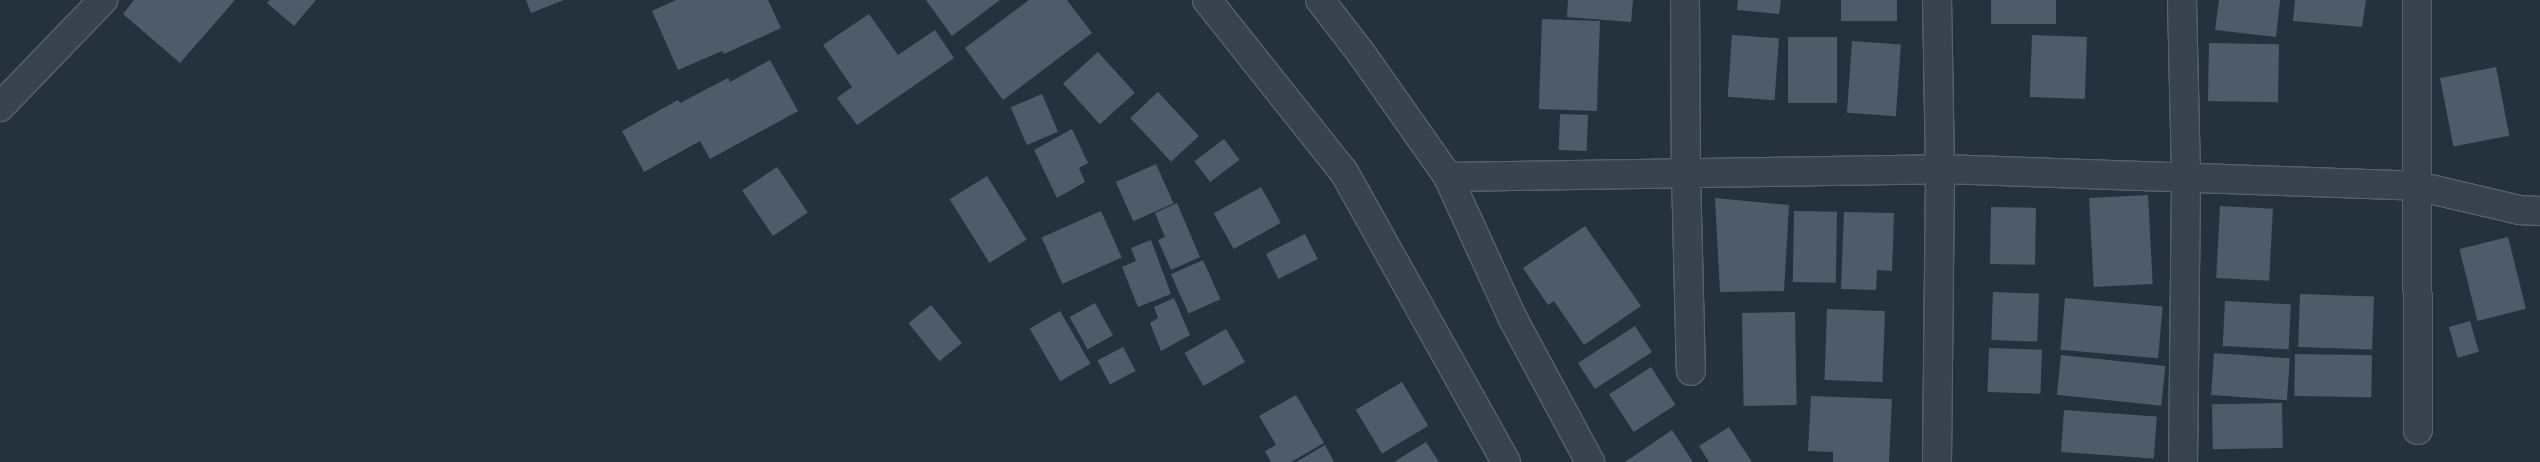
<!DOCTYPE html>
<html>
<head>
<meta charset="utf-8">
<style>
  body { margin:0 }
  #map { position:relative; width:2540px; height:462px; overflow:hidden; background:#25323e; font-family:"DejaVu Sans",sans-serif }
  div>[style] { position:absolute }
  .building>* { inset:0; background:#4e5b68; transform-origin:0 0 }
  .roads { filter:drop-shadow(1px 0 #57616c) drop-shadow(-1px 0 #57616c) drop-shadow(0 1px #57616c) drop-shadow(0 -1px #57616c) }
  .minor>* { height:28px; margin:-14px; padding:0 14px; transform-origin:14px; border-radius:14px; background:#39434e }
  span { translate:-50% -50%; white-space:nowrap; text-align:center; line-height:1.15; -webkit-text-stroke:5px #1e2833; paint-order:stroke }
</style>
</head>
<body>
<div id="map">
  <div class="building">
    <div style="clip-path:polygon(134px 0,235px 0,180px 63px,123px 14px)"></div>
    <div style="clip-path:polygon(270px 0,316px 0,294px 26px,267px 3px)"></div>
    <div style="clip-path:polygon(526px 0,564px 0,531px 13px)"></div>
    <div style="clip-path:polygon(676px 0,768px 0,781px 28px,724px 54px,722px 51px,678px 70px,652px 11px)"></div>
    <div style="clip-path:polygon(926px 0,1000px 0,952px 36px)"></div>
    <div style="clip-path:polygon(1029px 0,1067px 0,1092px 33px,1003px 100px,965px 48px)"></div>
    <div style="clip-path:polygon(1568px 0,1633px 0,1631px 22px,1567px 17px)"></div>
    <div style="clip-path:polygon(1738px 0,1781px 0,1779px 14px,1737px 10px)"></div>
    <div style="left:1841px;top:0;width:56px;height:21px"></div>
    <div style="left:1991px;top:0;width:65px;height:24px"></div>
    <div style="clip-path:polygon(2219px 0,2280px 0,2276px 37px,2215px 30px)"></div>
    <div style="clip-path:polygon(2295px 0,2366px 0,2362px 27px,2293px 21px)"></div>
    <div style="clip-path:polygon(869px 14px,898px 55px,935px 30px,954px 58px,857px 125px,837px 98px,852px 87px,823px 45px)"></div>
    <div style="left:1542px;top:19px;width:58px;height:90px;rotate:2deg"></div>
    <div style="left:1732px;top:35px;width:47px;height:62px;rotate:4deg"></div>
    <div style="left:2032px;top:35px;width:55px;height:62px;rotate:2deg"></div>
    <div style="left:1788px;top:37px;width:49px;height:66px"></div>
    <div style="left:1852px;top:41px;width:49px;height:72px;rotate:4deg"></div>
    <div style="left:2209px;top:43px;width:70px;height:58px;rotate:1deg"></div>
    <div style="left:1098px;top:52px;width:55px;height:47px;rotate:48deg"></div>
    <div style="clip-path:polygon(770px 60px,798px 111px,710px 159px,700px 141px,644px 172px,622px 131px,678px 100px,680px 103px,728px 78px,730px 82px)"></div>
    <div style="left:2496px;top:67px;width:70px;height:57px;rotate:79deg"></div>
    <div style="left:1158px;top:92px;width:60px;height:38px;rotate:47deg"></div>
    <div style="left:1042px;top:94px;width:41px;height:34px;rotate:67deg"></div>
    <div style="left:1560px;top:114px;width:28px;height:36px;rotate:2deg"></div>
    <div style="clip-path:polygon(1072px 129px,1088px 163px,1079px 168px,1085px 182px,1057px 198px,1034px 150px)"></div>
    <div style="left:1224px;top:139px;width:26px;height:37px;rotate:53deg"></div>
    <div style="left:1156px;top:164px;width:43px;height:44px;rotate:66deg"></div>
    <div style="left:777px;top:167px;width:55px;height:42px;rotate:56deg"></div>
    <div style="left:987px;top:176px;width:75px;height:44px;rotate:58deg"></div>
    <div style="left:1261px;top:187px;width:41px;height:54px;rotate:61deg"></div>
    <div style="left:2148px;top:195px;width:89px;height:59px;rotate:87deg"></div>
    <div style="clip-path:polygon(1715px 198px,1789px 205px,1784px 291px,1720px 292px)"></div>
    <div style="clip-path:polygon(1177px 203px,1200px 257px,1171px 270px,1158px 240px,1165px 237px,1155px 213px)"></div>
    <div style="left:2220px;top:206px;width:53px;height:72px;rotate:3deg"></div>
    <div style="left:1991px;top:207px;width:45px;height:57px;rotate:1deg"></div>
    <div style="left:1101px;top:211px;width:51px;height:65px;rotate:66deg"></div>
    <div style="left:1794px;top:211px;width:43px;height:71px;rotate:1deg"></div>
    <div style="clip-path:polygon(1844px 212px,1894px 213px,1892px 271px,1877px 270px,1876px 290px,1841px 289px)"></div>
    <div style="clip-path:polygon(1585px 226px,1641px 306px,1584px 345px,1554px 301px,1548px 305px,1523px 268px)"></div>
    <div style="left:1305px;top:234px;width:28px;height:44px;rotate:63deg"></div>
    <div style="left:2508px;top:237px;width:74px;height:50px;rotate:76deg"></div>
    <div style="clip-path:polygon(1151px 240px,1171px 294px,1138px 307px,1122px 267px,1136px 261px,1131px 248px)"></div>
    <div style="left:1203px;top:260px;width:43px;height:35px;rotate:66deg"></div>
    <div style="left:1993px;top:292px;width:46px;height:48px;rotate:2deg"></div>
    <div style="left:2300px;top:294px;width:74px;height:53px;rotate:2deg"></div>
    <div style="clip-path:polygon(1174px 298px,1190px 335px,1161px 351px,1150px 323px,1158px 318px,1154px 307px)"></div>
    <div style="left:2065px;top:298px;width:98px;height:52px;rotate:5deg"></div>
    <div style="left:2225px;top:301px;width:66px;height:45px;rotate:3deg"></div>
    <div style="left:1095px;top:303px;width:37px;height:29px;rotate:61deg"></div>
    <div style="left:931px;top:305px;width:49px;height:29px;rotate:51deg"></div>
    <div style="left:1827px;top:309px;width:58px;height:71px;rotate:2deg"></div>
    <div style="left:1060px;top:311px;width:61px;height:35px;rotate:60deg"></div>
    <div style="left:1795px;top:312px;width:93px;height:53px;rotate:89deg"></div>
    <div style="left:2470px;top:321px;width:32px;height:22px;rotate:74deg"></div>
    <div style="left:1635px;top:326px;width:31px;height:68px;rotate:57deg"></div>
    <div style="left:1226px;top:329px;width:38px;height:48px;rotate:60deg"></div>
    <div style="left:1123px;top:347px;width:27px;height:29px;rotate:62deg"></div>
    <div style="left:1989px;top:348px;width:53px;height:44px;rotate:2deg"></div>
    <div style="left:2214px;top:353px;width:76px;height:42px;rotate:4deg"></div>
    <div style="left:2295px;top:354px;width:77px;height:42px;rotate:1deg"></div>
    <div style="left:2061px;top:355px;width:105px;height:40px;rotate:6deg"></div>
    <div style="left:1651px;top:367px;width:45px;height:50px;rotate:57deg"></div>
    <div style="left:1402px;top:382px;width:51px;height:54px;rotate:59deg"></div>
    <div style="clip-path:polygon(1296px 395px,1324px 443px,1291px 462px,1271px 462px,1265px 451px,1276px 445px,1259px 416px)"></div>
    <div style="clip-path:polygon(1811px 396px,1892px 399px,1889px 462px,1833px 462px,1833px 452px,1808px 451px)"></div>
    <div style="left:2282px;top:403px;width:45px;height:70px;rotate:89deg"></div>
    <div style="left:2064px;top:410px;width:93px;height:42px;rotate:4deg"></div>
    <div style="clip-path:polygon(1729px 427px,1752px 462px,1709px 462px,1699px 446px)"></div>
    <div style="clip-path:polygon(1672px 430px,1693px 462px,1625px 462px)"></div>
    <div style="clip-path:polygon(1426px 442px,1439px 462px,1394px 462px)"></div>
    <div style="clip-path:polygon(1325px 445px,1334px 462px,1296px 462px)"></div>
  </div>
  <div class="roads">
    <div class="minor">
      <div style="left:1207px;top:0;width:220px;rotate:51.5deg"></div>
      <div style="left:1344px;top:172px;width:332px;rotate:60.8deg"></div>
      <div style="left:1320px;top:0;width:67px;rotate:52.3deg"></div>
      <div style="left:1361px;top:53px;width:151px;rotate:54.9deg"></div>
      <div style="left:1448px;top:177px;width:492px;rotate:-0.9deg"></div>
      <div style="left:1940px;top:169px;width:477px;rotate:2deg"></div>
      <div style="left:2417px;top:186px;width:105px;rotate:13.2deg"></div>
      <div style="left:2519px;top:210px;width:21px;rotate:3deg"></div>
      <div style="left:1685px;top:0;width:172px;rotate:89.7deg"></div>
      <div style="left:1686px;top:172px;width:199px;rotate:88.6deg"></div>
      <div style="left:2182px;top:0;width:179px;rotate:88.7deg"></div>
      <div style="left:2186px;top:179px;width:283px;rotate:90.6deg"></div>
      <div style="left:2417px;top:0;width:430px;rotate:89.9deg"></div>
      <div style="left:0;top:107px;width:149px;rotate:-46.1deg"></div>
      <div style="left:1448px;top:177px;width:154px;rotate:65.4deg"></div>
      <div style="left:1512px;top:317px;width:165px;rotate:61.7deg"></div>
      <div style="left:1937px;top:462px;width:293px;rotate:-89.4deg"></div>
      <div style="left:1940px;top:169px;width:169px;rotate:-91deg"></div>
    </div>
  </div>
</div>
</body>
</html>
